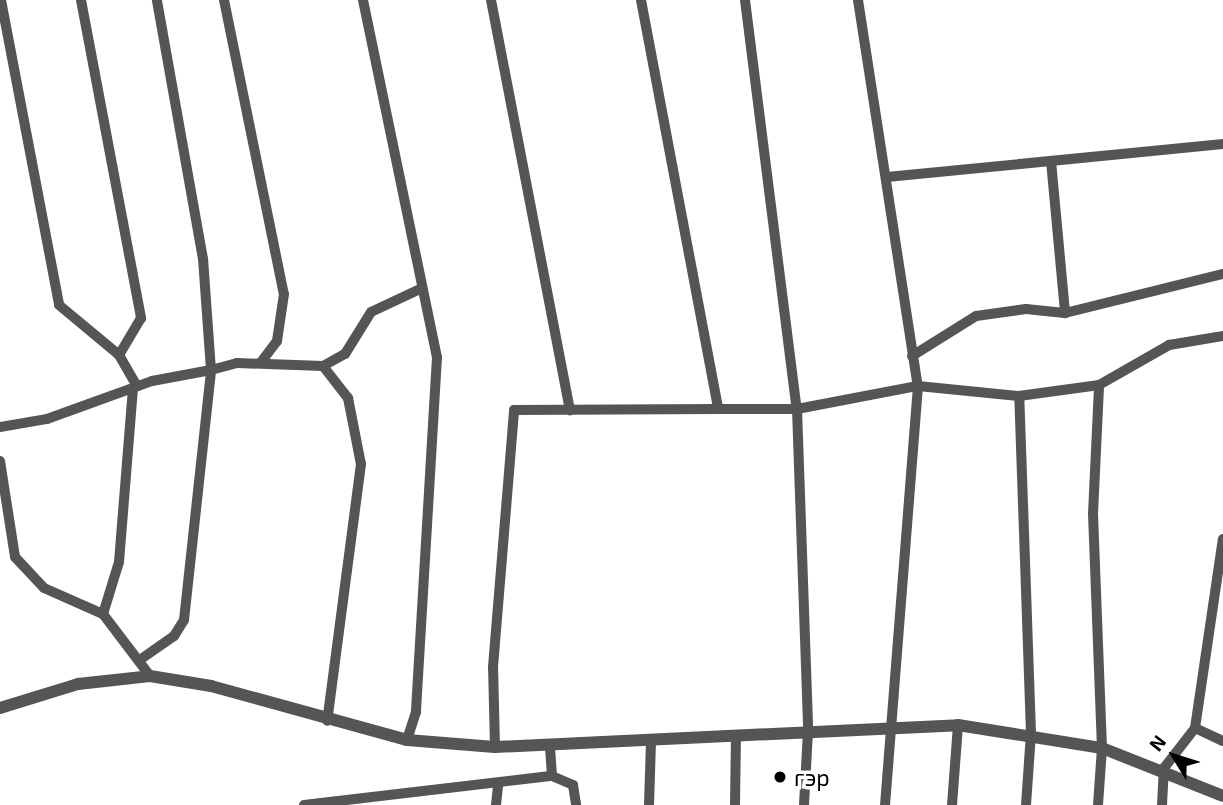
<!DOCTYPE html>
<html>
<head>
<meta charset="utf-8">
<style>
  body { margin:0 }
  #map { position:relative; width:1223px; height:805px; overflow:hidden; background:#fff; font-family:"Exo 2",sans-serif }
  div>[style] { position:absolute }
  .minor>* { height:10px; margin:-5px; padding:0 5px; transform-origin:5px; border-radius:5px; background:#555 }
  .tertiary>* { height:12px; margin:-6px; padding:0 6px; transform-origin:6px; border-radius:6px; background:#555 }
  .dots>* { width:19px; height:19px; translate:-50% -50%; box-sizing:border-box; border:4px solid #fff; border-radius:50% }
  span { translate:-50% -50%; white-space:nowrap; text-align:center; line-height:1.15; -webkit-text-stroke:7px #fff; paint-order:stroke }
  .poi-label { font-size:23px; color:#000 }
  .left { translate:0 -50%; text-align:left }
  .north { position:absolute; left:1139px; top:721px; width:70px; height:70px; -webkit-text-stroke:5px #fff; paint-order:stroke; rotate:308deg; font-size:19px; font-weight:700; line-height:28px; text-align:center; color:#000 }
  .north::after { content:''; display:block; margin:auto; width:24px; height:32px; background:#000; clip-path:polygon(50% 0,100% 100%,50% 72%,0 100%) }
</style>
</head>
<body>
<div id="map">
  <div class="minor">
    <div style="left:1px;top:0;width:310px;rotate:79.2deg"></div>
    <div style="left:59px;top:305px;width:78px;rotate:39.8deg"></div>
    <div style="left:119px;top:355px;width:36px;rotate:60deg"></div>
    <div style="left:81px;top:0;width:324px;rotate:79.3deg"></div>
    <div style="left:141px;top:318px;width:43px;rotate:120.7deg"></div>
    <div style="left:224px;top:0;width:300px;rotate:78.5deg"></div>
    <div style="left:284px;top:294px;width:48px;rotate:98.5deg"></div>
    <div style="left:277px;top:341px;width:26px;rotate:127deg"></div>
    <div style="left:363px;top:0;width:365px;rotate:78.3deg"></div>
    <div style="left:437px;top:357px;width:356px;rotate:93.4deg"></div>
    <div style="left:416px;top:712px;width:29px;rotate:108deg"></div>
    <div style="left:491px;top:0;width:418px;rotate:79.1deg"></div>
    <div style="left:641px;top:0;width:416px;rotate:79.3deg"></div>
    <div style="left:718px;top:409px;width:79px"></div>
    <div style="left:797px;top:409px;width:123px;rotate:-10.8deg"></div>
    <div style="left:918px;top:386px;width:101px;rotate:5.7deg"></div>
    <div style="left:745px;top:0;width:412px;rotate:82.8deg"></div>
    <div style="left:797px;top:409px;width:322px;rotate:88deg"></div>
    <div style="left:808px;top:731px;width:74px;rotate:93.1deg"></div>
    <div style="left:858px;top:0;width:391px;rotate:81.2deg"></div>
    <div style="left:918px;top:386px;width:420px;rotate:94.5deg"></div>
    <div style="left:1051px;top:161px;width:153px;rotate:84.7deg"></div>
    <div style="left:887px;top:177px;width:338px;rotate:-5.6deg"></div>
    <div style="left:912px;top:356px;width:75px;rotate:-32deg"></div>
    <div style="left:976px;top:316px;width:50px;rotate:-8deg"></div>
    <div style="left:1026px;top:309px;width:39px;rotate:6deg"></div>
    <div style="left:1065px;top:313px;width:163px;rotate:-13.9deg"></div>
    <div style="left:323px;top:366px;width:41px;rotate:52deg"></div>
    <div style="left:348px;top:398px;width:67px;rotate:78.9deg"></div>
    <div style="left:361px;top:464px;width:259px;rotate:97.5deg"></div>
    <div style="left:0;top:427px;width:48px;rotate:-9.7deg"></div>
    <div style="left:47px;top:419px;width:112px;rotate:-19.9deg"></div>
    <div style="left:152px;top:381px;width:60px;rotate:-10.6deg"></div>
    <div style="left:211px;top:370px;width:111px;rotate:-94.1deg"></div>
    <div style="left:203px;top:259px;width:263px;rotate:-100.1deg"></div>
    <div style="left:0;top:461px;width:97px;rotate:81.1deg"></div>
    <div style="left:15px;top:557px;width:42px;rotate:46.9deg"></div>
    <div style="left:44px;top:588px;width:64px;rotate:23.8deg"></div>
    <div style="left:103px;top:614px;width:78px;rotate:52.8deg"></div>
    <div style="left:103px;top:614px;width:54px;rotate:-72.9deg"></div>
    <div style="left:119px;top:562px;width:175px;rotate:-85.4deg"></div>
    <div style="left:141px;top:659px;width:40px;rotate:-34.9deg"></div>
    <div style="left:174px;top:636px;width:19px;rotate:-58deg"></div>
    <div style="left:184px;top:620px;width:251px;rotate:-83.8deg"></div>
    <div style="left:211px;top:370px;width:27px;rotate:-15deg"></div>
    <div style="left:237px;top:363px;width:86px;rotate:2deg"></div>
    <div style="left:323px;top:366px;width:25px;rotate:-29deg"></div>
    <div style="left:345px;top:354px;width:49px;rotate:-58.2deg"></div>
    <div style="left:371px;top:312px;width:56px;rotate:-25.2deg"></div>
    <div style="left:1195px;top:728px;width:31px;rotate:25deg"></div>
    <div style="left:495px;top:747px;width:80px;rotate:-91.4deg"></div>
    <div style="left:493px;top:667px;width:258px;rotate:-85.3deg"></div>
    <div style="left:514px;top:410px;width:204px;rotate:-0.3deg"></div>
    <div style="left:552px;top:776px;width:23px;rotate:23deg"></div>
    <div style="left:573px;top:785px;width:20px;rotate:81deg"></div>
    <div style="left:304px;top:805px;width:250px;rotate:-6.7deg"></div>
    <div style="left:552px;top:776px;width:27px;rotate:-94deg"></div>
    <div style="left:496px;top:805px;width:20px;rotate:-84deg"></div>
    <div style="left:649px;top:805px;width:63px;rotate:-88.2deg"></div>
    <div style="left:735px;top:805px;width:70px;rotate:-89.2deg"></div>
    <div style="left:952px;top:805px;width:80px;rotate:-85.7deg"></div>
    <div style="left:1026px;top:805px;width:72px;rotate:-86deg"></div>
    <div style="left:1031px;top:733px;width:337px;rotate:-92deg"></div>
    <div style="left:1019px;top:396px;width:81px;rotate:-7.8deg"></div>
    <div style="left:1099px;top:385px;width:81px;rotate:-29.7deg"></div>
    <div style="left:1169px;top:345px;width:55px;rotate:-9.5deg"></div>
    <div style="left:1098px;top:805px;width:57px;rotate:-86deg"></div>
    <div style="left:1102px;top:748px;width:234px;rotate:-92.2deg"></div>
    <div style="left:1093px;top:514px;width:129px;rotate:-87.3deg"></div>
    <div style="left:1162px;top:805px;width:37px;rotate:-87deg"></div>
    <div style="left:1164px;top:768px;width:51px;rotate:-52.2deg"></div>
    <div style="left:1195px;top:728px;width:191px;rotate:-81.6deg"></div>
  </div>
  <div class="tertiary">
    <div style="left:0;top:708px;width:82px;rotate:-17.1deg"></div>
    <div style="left:78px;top:684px;width:72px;rotate:-6.3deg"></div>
    <div style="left:150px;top:676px;width:62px;rotate:9.3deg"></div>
    <div style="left:211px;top:686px;width:203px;rotate:15.4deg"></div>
    <div style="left:407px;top:740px;width:88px;rotate:4.5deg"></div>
    <div style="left:495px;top:747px;width:464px;rotate:-2.7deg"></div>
    <div style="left:958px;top:725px;width:146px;rotate:9.1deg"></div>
    <div style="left:1102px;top:748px;width:130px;rotate:21.6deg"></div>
  </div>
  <div class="dots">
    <div style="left:780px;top:777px;background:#000"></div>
  </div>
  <div class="poi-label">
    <span class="left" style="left:794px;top:777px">гэр</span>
  </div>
  <div class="north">N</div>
</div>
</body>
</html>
